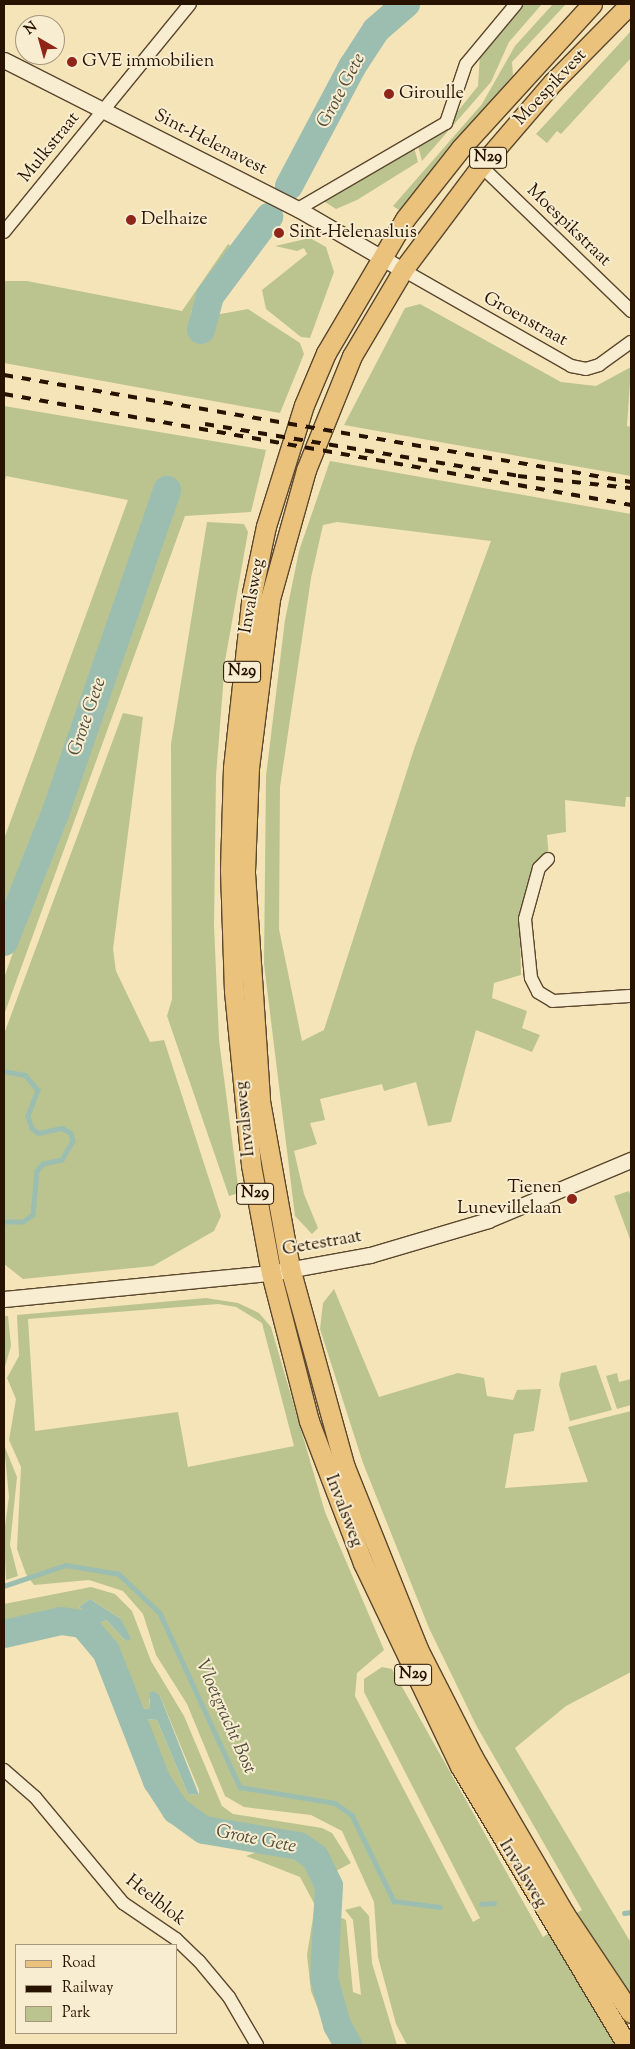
<!DOCTYPE html>
<html>
<head>
<meta charset="utf-8">
<style>
  body { margin:0 }
  #map { position:relative; width:635px; height:2049px; overflow:hidden; background:#f4e4b7; font-family:"Sorts Mill Goudy",serif }
  div>[style] { position:absolute }
  .green>* { inset:0; background:#bbc48f }
  .water>* { inset:0; background:#9cbeb1 }
  .stream>* { height:4.5px; margin:-2.25px; padding:0 2.25px; transform-origin:2.25px; border-radius:2.25px; background:#9cbeb1 }
  .river>* { height:28px; margin:-14px; padding:0 14px; transform-origin:14px; border-radius:14px; background:#9cbeb1 }
  .roads { filter:drop-shadow(1px 0 #5b472e) drop-shadow(-1px 0 #5b472e) drop-shadow(0 1px #5b472e) drop-shadow(0 -1px #5b472e) }
  .minor>* { height:12px; margin:-6px; padding:0 6px; transform-origin:6px; border-radius:6px; background:#f8edd0 }
  .tertiary>* { height:15px; margin:-7.5px; padding:0 7.5px; transform-origin:7.5px; border-radius:7.5px; background:#f8edd0 }
  .primary>* { height:19px; margin:-9.5px; padding:0 9.5px; transform-origin:9.5px; border-radius:9.5px; background:#eac27c }
  .rail>* { height:4px; margin-top:-2px; transform-origin:0; background:repeating-linear-gradient(90deg,#281300 0 9px,transparent 0 18px) }
  .dots>* { width:14px; height:14px; translate:-50% -50%; box-sizing:border-box; border:2px solid #f8edd0; border-radius:50% }
  span { translate:-50% -50%; white-space:nowrap; text-align:center; line-height:1.15; -webkit-text-stroke:4px #f8edd0; paint-order:stroke }
  .shield-label span { padding:1px 4px; background:#f8edd0; border:1px solid; border-radius:4px; -webkit-text-stroke-width:0 }
  .shield-label { font-size:16px; color:#281300; font-weight:700 }
  .poi-label { font-size:18px; color:#281300 }
  .left { translate:0 -50%; text-align:left }
  .right { translate:-100% -50%; text-align:right }
  .street-label { font-size:18px; color:#281300 }
  .water-label { font-size:19px; color:#514f3e; font-style:italic }
  .frame { position:absolute; inset:0; border:5px solid #281300; pointer-events:none }
  .legend { position:absolute; left:15px; top:1944px; width:162px; height:90px; box-sizing:border-box; background:#f8edd0; border:1px solid #a5967d; margin:0; padding:6px 9px; list-style:none; font-size:15px; color:#281300 }
  .legend li { display:flex; align-items:center; gap:10px; height:25px }
  .legend b { width:25px; border:1px solid #a5967d }
  .north { position:absolute; left:15px; top:15px; width:50px; height:50px; box-sizing:border-box; background:#f8edd0; border:1px solid #a5967d; border-radius:50%; rotate:322deg; font-size:14px; font-weight:700; line-height:20px; text-align:center; color:#281300 }
  .north::after { content:''; display:block; margin:auto; width:18px; height:22px; background:#8f2418; clip-path:polygon(50% 0,100% 100%,50% 72%,0 100%) }
</style>
</head>
<body>
<div id="map">
  <div class="green">
    <div style="clip-path:polygon(523px 4px,542px 4px,509px 42px,491px 82px,422px 161px,418px 146px,442px 131px,478px 86px,480px 54px)"></div>
    <div style="clip-path:polygon(553px 4px,566px 4px,512px 62px,513px 75px,402px 212px,393px 206px,482px 104px,515px 46px)"></div>
    <div style="clip-path:polygon(631px 31px,631px 58px,561px 134px,557px 131px,547px 143px,536px 134px)"></div>
    <div style="clip-path:polygon(414px 147px,418px 162px,357px 200px,336px 209px,322px 200px)"></div>
    <div style="clip-path:polygon(310px 238px,326px 247px,334px 272px,310px 338px,301px 337px,266px 309px,262px 290px,307px 254px,304px 248px,297px 251px,275px 246px)"></div>
    <div style="clip-path:polygon(228px 244px,236px 250px,206px 283px,191px 312px,189px 334px,210px 332px,215px 315px,248px 309px,300px 343px,304px 354px,280px 413px,4px 363px,4px 281px,27px 281px,182px 311px)"></div>
    <div style="clip-path:polygon(420px 304px,561px 382px,596px 386px,631px 367px,627px 426px,631px 427px,631px 476px,344px 425px,405px 308px)"></div>
    <div style="clip-path:polygon(4px 406px,266px 450px,251px 512px,185px 516px,4px 1015px,4px 978px,175px 497px,172px 489px,163px 487px,156px 496px,135px 563px,4px 916px,4px 839px,128px 500px,6px 476px,4px 485px)"></div>
    <div style="clip-path:polygon(evenodd,330px 461px,631px 514px,631px 797px,626px 797px,625px 807px,565px 800px,566px 832px,547px 835px,549px 858px,535px 863px,520px 929px,521px 975px,494px 983px,492px 998px,527px 1011px,522px 1028px,540px 1035px,532px 1052px,476px 1030px,451px 1122px,428px 1126px,416px 1082px,384px 1091px,382px 1084px,320px 1099px,325px 1120px,310px 1123px,317px 1144px,294px 1151px,304px 1194px,318px 1228px,312px 1234px,295px 1216px,264px 964px,266px 776px,285px 620px,299px 551px,330px 461px,337px 522px,491px 541px,414px 749px,324px 1030px,302px 1041px,279px 929px,280px 787px,311px 578px,323px 525px,337px 522px)"></div>
    <div style="clip-path:polygon(207px 522px,244px 524px,248px 532px,225px 661px,216px 776px,214px 925px,219px 1040px,239px 1193px,229px 1196px,167px 1016px,172px 999px,171px 744px)"></div>
    <div style="clip-path:polygon(123px 713px,143px 717px,113px 949px,116px 971px,150px 1042px,164px 1040px,221px 1216px,214px 1231px,153px 1266px,23px 1279px,4px 1264px,4px 1034px)"></div>
    <div style="clip-path:polygon(629px 1191px,631px 1198px,631px 1242px,614px 1196px)"></div>
    <div style="clip-path:polygon(334px 1289px,379px 1397px,458px 1373px,484px 1378px,487px 1396px,513px 1400px,517px 1390px,541px 1389px,534px 1431px,514px 1434px,505px 1488px,588px 1482px,568px 1427px,631px 1411px,631px 1672px,566px 1706px,515px 1748px,631px 1943px,631px 1998px,575px 1914px,582px 1910px,476px 1725px,429px 1628px,363px 1463px,320px 1329px,323px 1303px)"></div>
    <div style="clip-path:polygon(evenodd,206px 1298px,238px 1303px,259px 1313px,271px 1327px,325px 1512px,384px 1650px,357px 1673px,355px 1696px,473px 1922px,480px 1918px,364px 1692px,364px 1679px,382px 1667px,392px 1669px,543px 1937px,549px 1933px,616px 2045px,407px 2045px,396px 2024px,378px 1957px,374px 1902px,342px 1831px,311px 1815px,244px 1807px,225px 1796px,187px 1704px,156px 1655px,143px 1614px,123px 1591px,89px 1580px,34px 1585px,26px 1574px,17px 1549px,21px 1467px,9px 1440px,16px 1399px,7px 1378px,19px 1356px,17px 1315px,206px 1298px,218px 1304px,236px 1307px,262px 1323px,294px 1446px,188px 1467px,178px 1412px,35px 1431px,28px 1319px,218px 1304px)"></div>
    <div style="clip-path:polygon(4px 1316px,8px 1316px,11px 1346px,4px 1370px)"></div>
    <div style="clip-path:polygon(596px 1365px,612px 1410px,570px 1421px,559px 1385px,561px 1373px)"></div>
    <div style="clip-path:polygon(617px 1373px,619px 1382px,631px 1379px,631px 1405px,617px 1409px,606px 1376px)"></div>
    <div style="clip-path:polygon(4px 1445px,17px 1477px,10px 1545px,18px 1576px,6px 1580px,4px 1533px,9px 1497px)"></div>
    <div style="clip-path:polygon(91px 1587px,115px 1594px,132px 1611px,151px 1661px,184px 1716px,222px 1806px,233px 1814px,322px 1828px,332px 1833px,351px 1863px,334px 1872px,322px 1855px,299px 1841px,223px 1826px,185px 1808px,170px 1788px,143px 1719px,157px 1720px,188px 1794px,199px 1795px,199px 1790px,160px 1696px,149px 1698px,150px 1708px,143px 1709px,120px 1660px,96px 1625px,106px 1620px,126px 1641px,121px 1619px,104px 1608px,90px 1599px,79px 1607px,88px 1613px,86px 1617px,44px 1613px,4px 1628px,4px 1604px)"></div>
    <div style="clip-path:polygon(274px 1846px,300px 1854px,318px 1880px,322px 1903px,314px 1971px,332px 2044px,311px 1991px,307px 1955px,315px 1905px,300px 1877px,246px 1856px)"></div>
    <div style="clip-path:polygon(360px 1906px,369px 1916px,372px 1963px,397px 2045px,357px 2045px,335px 1985px,332px 1949px,335px 1924px,342px 1918px,346px 1920px,353px 1992px,361px 1995px,353px 1920px,345px 1910px)"></div>
  </div>
  <div class="water">
    <div style="clip-path:polygon(90px 1599px,121px 1619px,131px 1639px,126px 1641px,106px 1620px,96px 1625px,83px 1618px,88px 1613px,79px 1607px)"></div>
    <div style="clip-path:polygon(154px 1691px,160px 1696px,199px 1795px,188px 1794px,157px 1720px,143px 1719px,143px 1709px,150px 1708px,149px 1693px)"></div>
  </div>
  <div class="stream">
    <div style="left:4px;top:1071px;width:21px;rotate:11deg"></div>
    <div style="left:25px;top:1075px;width:20px;rotate:49deg"></div>
    <div style="left:38px;top:1090px;width:28px;rotate:111deg"></div>
    <div style="left:28px;top:1116px;width:13px;rotate:72deg"></div>
    <div style="left:32px;top:1128px;width:8px;rotate:40deg"></div>
    <div style="left:38px;top:1133px;width:25px;rotate:-12deg"></div>
    <div style="left:62px;top:1128px;width:10px;rotate:29deg"></div>
    <div style="left:71px;top:1133px;width:8px;rotate:76deg"></div>
    <div style="left:73px;top:1141px;width:22px;rotate:120deg"></div>
    <div style="left:62px;top:1160px;width:19px;rotate:168deg"></div>
    <div style="left:43px;top:1164px;width:9px;rotate:131deg"></div>
    <div style="left:37px;top:1171px;width:44px;rotate:95.2deg"></div>
    <div style="left:33px;top:1215px;width:12px;rotate:145deg"></div>
    <div style="left:23px;top:1222px;width:19px;rotate:180deg"></div>
    <div style="left:4px;top:1586px;width:65px;rotate:-18.7deg"></div>
    <div style="left:66px;top:1565px;width:54px;rotate:9.6deg"></div>
    <div style="left:119px;top:1574px;width:57px;rotate:43.6deg"></div>
    <div style="left:160px;top:1613px;width:192px;rotate:65.3deg"></div>
    <div style="left:240px;top:1787px;width:96px;rotate:9.6deg"></div>
    <div style="left:335px;top:1803px;width:21px;rotate:35deg"></div>
    <div style="left:352px;top:1815px;width:96px;rotate:64deg"></div>
    <div style="left:394px;top:1901px;width:46px;rotate:7.4deg"></div>
    <div style="left:481px;top:1904px;width:13px;rotate:-4deg"></div>
    <div style="left:624px;top:1913px;width:7px;rotate:-8deg"></div>
  </div>
  <div class="river">
    <div style="left:289px;top:186px;width:135px;rotate:-62.1deg"></div>
    <div style="left:352px;top:67px;width:44px;rotate:-57deg"></div>
    <div style="left:376px;top:30px;width:40px;rotate:-41deg"></div>
    <div style="left:201px;top:330px;width:35px;rotate:-75deg"></div>
    <div style="left:210px;top:296px;width:99px;rotate:-53.2deg"></div>
    <div style="left:4px;top:942px;width:138px;rotate:-68.3deg"></div>
    <div style="left:55px;top:814px;width:343px;rotate:-70.9deg"></div>
    <div style="left:4px;top:1634px;width:58px;rotate:-12.8deg"></div>
    <div style="left:61px;top:1621px;width:22px;rotate:8deg"></div>
    <div style="left:83px;top:1624px;width:35px;rotate:50deg"></div>
    <div style="left:106px;top:1651px;width:140px;rotate:68.6deg"></div>
    <div style="left:157px;top:1781px;width:35px;rotate:57deg"></div>
    <div style="left:176px;top:1810px;width:34px;rotate:36deg"></div>
    <div style="left:204px;top:1830px;width:96px;rotate:9.6deg"></div>
    <div style="left:299px;top:1846px;width:19px;rotate:35deg"></div>
    <div style="left:315px;top:1857px;width:32px;rotate:64deg"></div>
    <div style="left:329px;top:1886px;width:92px;rotate:93.1deg"></div>
    <div style="left:324px;top:1978px;width:49px;rotate:74.5deg"></div>
    <div style="left:337px;top:2025px;width:23px;rotate:61deg"></div>
  </div>
  <div class="roads">
    <div class="minor">
      <div style="left:481px;top:166px;width:209px;rotate:44deg"></div>
      <div style="left:298px;top:209px;width:171px;rotate:-30.2deg"></div>
      <div style="left:446px;top:123px;width:62px;rotate:-71.3deg"></div>
      <div style="left:466px;top:64px;width:78px;rotate:-50.2deg"></div>
      <div style="left:4px;top:232px;width:294px;rotate:-50.8deg"></div>
      <div style="left:403px;top:270px;width:193px;rotate:29.7deg"></div>
      <div style="left:571px;top:366px;width:15px;rotate:11deg"></div>
      <div style="left:586px;top:369px;width:14px;rotate:-17deg"></div>
      <div style="left:599px;top:365px;width:39px;rotate:-36deg"></div>
      <div style="left:548px;top:859px;width:13px;rotate:135deg"></div>
      <div style="left:539px;top:868px;width:53px;rotate:105.4deg"></div>
      <div style="left:525px;top:919px;width:59px;rotate:84.2deg"></div>
      <div style="left:531px;top:978px;width:16px;rotate:63deg"></div>
      <div style="left:538px;top:992px;width:17px;rotate:31deg"></div>
      <div style="left:553px;top:1001px;width:78px;rotate:-3.7deg"></div>
      <div style="left:4px;top:1770px;width:41px;rotate:41.1deg"></div>
      <div style="left:35px;top:1797px;width:138px;rotate:50.3deg"></div>
      <div style="left:123px;top:1903px;width:64px;rotate:34.2deg"></div>
      <div style="left:176px;top:1939px;width:32px;rotate:44deg"></div>
      <div style="left:199px;top:1961px;width:47px;rotate:50.2deg"></div>
      <div style="left:229px;top:1997px;width:56px;rotate:59.7deg"></div>
    </div>
    <div class="tertiary">
      <div style="left:4px;top:60px;width:330px;rotate:26.9deg"></div>
      <div style="left:298px;top:209px;width:121px;rotate:30.2deg"></div>
      <div style="left:4px;top:1299px;width:268px;rotate:-5.6deg"></div>
      <div style="left:271px;top:1273px;width:101px;rotate:-10.3deg"></div>
      <div style="left:370px;top:1255px;width:123px;rotate:-16.5deg"></div>
      <div style="left:488px;top:1220px;width:155px;rotate:-22.8deg"></div>
    </div>
    <div class="primary">
      <div style="left:592px;top:4px;width:195px;rotate:132.3deg"></div>
      <div style="left:461px;top:148px;width:90px;rotate:128.3deg"></div>
      <div style="left:405px;top:219px;width:156px;rotate:120.5deg"></div>
      <div style="left:326px;top:353px;width:56px;rotate:112.9deg"></div>
      <div style="left:304px;top:405px;width:127px;rotate:107.4deg"></div>
      <div style="left:266px;top:526px;width:68px;rotate:101.8deg"></div>
      <div style="left:252px;top:593px;width:176px;rotate:96.2deg"></div>
      <div style="left:233px;top:768px;width:102px;rotate:91.7deg"></div>
      <div style="left:230px;top:870px;width:121px;rotate:88.1deg"></div>
      <div style="left:234px;top:991px;width:175px;rotate:84.4deg"></div>
      <div style="left:251px;top:1165px;width:110px;rotate:79.5deg"></div>
      <div style="left:271px;top:1273px;width:153px;rotate:75.6deg"></div>
      <div style="left:309px;top:1421px;width:152px;rotate:69.2deg"></div>
      <div style="left:363px;top:1563px;width:225px;rotate:64.5deg"></div>
      <div style="left:460px;top:1766px;width:325px;rotate:59.1deg"></div>
      <div style="left:630px;top:4px;width:110px;rotate:134.6deg"></div>
      <div style="left:553px;top:82px;width:111px;rotate:130.6deg"></div>
      <div style="left:481px;top:166px;width:130px;rotate:126.9deg"></div>
      <div style="left:403px;top:270px;width:100px;rotate:120.7deg"></div>
      <div style="left:352px;top:356px;width:123px;rotate:112deg"></div>
      <div style="left:306px;top:470px;width:134px;rotate:105.6deg"></div>
      <div style="left:270px;top:599px;width:169px;rotate:97.1deg"></div>
      <div style="left:249px;top:767px;width:106px;rotate:92.2deg"></div>
      <div style="left:245px;top:873px;width:228px;rotate:86.2deg"></div>
      <div style="left:260px;top:1101px;width:170px;rotate:79.8deg"></div>
      <div style="left:290px;top:1268px;width:206px;rotate:74.6deg"></div>
      <div style="left:345px;top:1467px;width:196px;rotate:68.1deg"></div>
      <div style="left:418px;top:1649px;width:121px;rotate:63deg"></div>
      <div style="left:473px;top:1757px;width:181px;rotate:59.7deg"></div>
      <div style="left:564px;top:1913px;width:120px;rotate:56.2deg"></div>
    </div>
  </div>
  <div class="rail">
    <div style="left:4px;top:375px;width:636px;rotate:9.68deg"></div>
    <div style="left:4px;top:394px;width:637px;rotate:10.04deg"></div>
    <div style="left:205px;top:424px;width:317px;rotate:9.4deg"></div>
    <div style="left:518px;top:476px;width:113px;rotate:6.1deg"></div>
  </div>
  <div class="dots">
    <div style="left:72px;top:62px;background:#8f2418"></div>
    <div style="left:389px;top:94px;background:#8f2418"></div>
    <div style="left:131px;top:220px;background:#8f2418"></div>
    <div style="left:279px;top:233px;background:#8f2418"></div>
    <div style="left:572px;top:1199px;background:#8f2418"></div>
  </div>
  <div class="shield-label">
    <span style="left:488px;top:158px">N29</span>
    <span style="left:242px;top:672px">N29</span>
    <span style="left:255px;top:1194px">N29</span>
    <span style="left:413px;top:1675px">N29</span>
  </div>
  <div class="poi-label">
    <span class="left" style="left:82px;top:62px">GVE immobilien</span>
    <span class="left" style="left:399px;top:94px">Giroulle</span>
    <span class="left" style="left:141px;top:220px">Delhaize</span>
    <span class="left" style="left:289px;top:233px">Sint-Helenasluis</span>
    <span class="right" style="left:562px;top:1199px">Tienen<br>Lunevillelaan</span>
  </div>
  <div class="street-label">
    <span style="left:551px;top:88px;rotate:-47deg">Moespikvest</span>
    <span style="left:210px;top:143px;rotate:27deg">Sint-Helenavest</span>
    <span style="left:50px;top:148px;rotate:-51deg">Mulkstraat</span>
    <span style="left:568px;top:226px;rotate:44deg">Moespikstraat</span>
    <span style="left:525px;top:320px;rotate:29deg">Groenstraat</span>
    <span style="left:253px;top:596px;rotate:-80deg">Invalsweg</span>
    <span style="left:246px;top:1119px;rotate:-96deg">Invalsweg</span>
    <span style="left:322px;top:1244px;rotate:-10deg">Getestraat</span>
    <span style="left:343px;top:1511px;rotate:69deg">Invalsweg</span>
    <span style="left:522px;top:1874px;rotate:59deg">Invalsweg</span>
    <span style="left:155px;top:1901px;rotate:38deg">Heelblok</span>
  </div>
  <div class="water-label">
    <span style="left:342px;top:91px;rotate:-62deg">Grote Gete</span>
    <span style="left:88px;top:717px;rotate:-71deg">Grote Gete</span>
    <span style="left:225px;top:1717px;rotate:66deg">Vloetgracht Bost</span>
    <span style="left:256px;top:1840px;rotate:11deg">Grote Gete</span>
  </div>
  <div class="frame"></div>
  <ul class="legend">
  <li><b style="height:6px;background:#eac27c"></b>Road</li>
  <li><b style="height:6px;background:#281300"></b>Railway</li>
  <li><b style="height:14px;background:#bbc48f"></b>Park</li>
  </ul>
  <div class="north">N</div>
</div>
</body>
</html>
